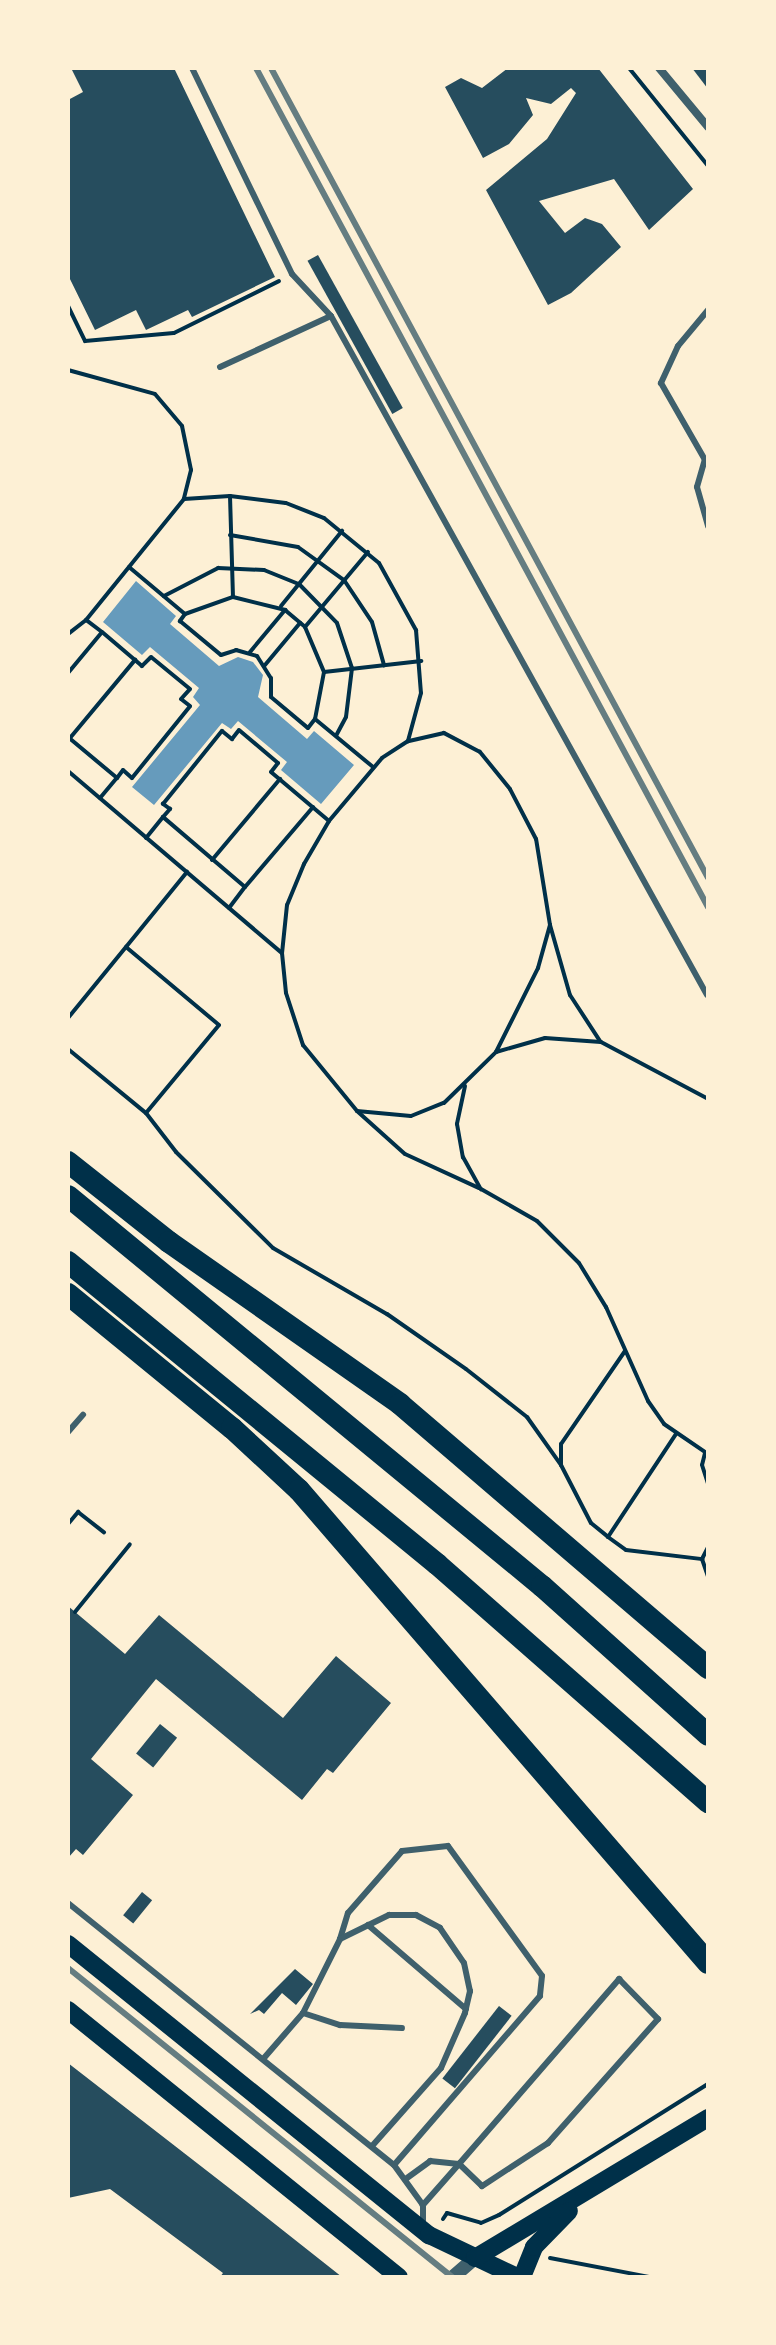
<!DOCTYPE html>
<html>
<head>
<meta charset="utf-8">
<style>
  body { margin:0 }
  #map { position:relative; width:776px; height:2345px; overflow:hidden; background:#fdf0d5; font-family:"Noto Sans",sans-serif }
  div>[style] { position:absolute }
  .water>* { inset:0; background:#669bbc }
  .building>* { inset:0; background:#264d5e; transform-origin:0 0 }
  .path>* { height:4px; margin:-2px; padding:0 2px; transform-origin:2px; border-radius:2px; background:#003049 }
  .service>* { height:6px; margin:-3px; padding:0 3px; transform-origin:3px; border-radius:3px; background:#3f606c }
  .minor>* { height:8px; margin:-4px; padding:0 4px; transform-origin:4px; border-radius:4px; background:#3f606c }
  .tertiary>* { height:14px; margin:-7px; padding:0 7px; transform-origin:7px; border-radius:7px; background:#3f606c }
  .primary>* { height:18px; margin:-9px; padding:0 9px; transform-origin:9px; border-radius:9px; background:#003049 }
  .motorway>* { height:22px; margin:-11px; padding:0 11px; transform-origin:11px; border-radius:11px; background:#003049 }
  .rail>* { height:6px; margin:-3px; padding:0 3px; transform-origin:3px; border-radius:3px; background:#657d81 }
  span { translate:-50% -50%; white-space:nowrap; text-align:center; line-height:1.15; -webkit-text-stroke:6px #fdf0d5; paint-order:stroke }
  .frame { position:absolute; inset:0; border:70px solid #fdf0d5; pointer-events:none }
</style>
</head>
<body>
<div id="map">
  <div class="water">
    <div style="clip-path:polygon(136px 581px,176px 616px,170px 624px,219px 666px,238px 657px,253px 662px,263px 675px,258px 697px,307px 739px,314px 731px,354px 765px,321px 804px,281px 770px,287px 762px,238px 721px,231px 729px,222px 723px,154px 805px,132px 787px,200px 705px,193px 697px,199px 688px,150px 647px,142px 655px,103px 622px)"></div>
  </div>
  <div class="building">
    <div style="clip-path:polygon(71px 68px,174px 68px,275px 277px,192px 317px,188px 310px,146px 330px,136px 310px,95px 330px,68px 275px,68px 100px,83px 92px)"></div>
    <div style="clip-path:polygon(508px 68px,598px 68px,693px 189px,649px 230px,614px 179px,539px 201px,565px 233px,585px 218px,602px 224px,621px 247px,571px 293px,548px 305px,486px 190px,547px 139px,576px 93px,571px 88px,551px 104px,526px 98px,533px 115px,509px 144px,483px 158px,445px 87px,461px 78px,482px 88px)"></div>
    <div style="clip-path:polygon(692px 68px,708px 68px,708px 89px)"></div>
    <div style="left:318px;top:255px;width:175px;height:12px;rotate:61deg"></div>
    <div style="clip-path:polygon(68px 1606px,125px 1654px,159px 1615px,283px 1718px,336px 1656px,391px 1703px,333px 1773px,327px 1769px,302px 1800px,156px 1679px,91px 1759px,133px 1795px,83px 1855px,76px 1849px,68px 1858px)"></div>
    <div style="left:160px;top:1724px;width:22px;height:38px;rotate:39deg"></div>
    <div style="left:142px;top:1892px;width:13px;height:30px;rotate:39deg"></div>
    <div style="clip-path:polygon(295px 1969px,313px 1984px,296px 2005px,282px 1993px,264px 2014px,259px 2010px,250px 2014px)"></div>
    <div style="left:499px;top:2006px;width:16px;height:92px;rotate:38deg"></div>
    <div style="clip-path:polygon(68px 2063px,242px 2198px,342px 2277px,220px 2277px,223px 2273px,110px 2189px,68px 2198px)"></div>
  </div>
  <div class="path">
    <div style="left:629px;top:68px;width:126px;rotate:51.1deg"></div>
    <div style="left:68px;top:306px;width:39px;rotate:64deg"></div>
    <div style="left:85px;top:341px;width:89px;rotate:-5.1deg"></div>
    <div style="left:174px;top:333px;width:117px;rotate:-26.3deg"></div>
    <div style="left:68px;top:370px;width:90px;rotate:15.4deg"></div>
    <div style="left:155px;top:394px;width:42px;rotate:49.8deg"></div>
    <div style="left:182px;top:426px;width:45px;rotate:78.4deg"></div>
    <div style="left:191px;top:470px;width:30px;rotate:104deg"></div>
    <div style="left:184px;top:499px;width:156px;rotate:129deg"></div>
    <div style="left:86px;top:620px;width:23px;rotate:142deg"></div>
    <div style="left:230px;top:496px;width:101px;rotate:88.3deg"></div>
    <div style="left:184px;top:499px;width:46px;rotate:-3.7deg"></div>
    <div style="left:230px;top:496px;width:56px;rotate:7.1deg"></div>
    <div style="left:286px;top:503px;width:41px;rotate:21.5deg"></div>
    <div style="left:324px;top:518px;width:71px;rotate:39.3deg"></div>
    <div style="left:379px;top:563px;width:77px;rotate:61.1deg"></div>
    <div style="left:416px;top:630px;width:63px;rotate:85.5deg"></div>
    <div style="left:421px;top:693px;width:50px;rotate:105.2deg"></div>
    <div style="left:230px;top:535px;width:69px;rotate:10deg"></div>
    <div style="left:298px;top:547px;width:57px;rotate:35.7deg"></div>
    <div style="left:344px;top:580px;width:50px;rotate:56.3deg"></div>
    <div style="left:372px;top:622px;width:45px;rotate:74.4deg"></div>
    <div style="left:129px;top:567px;width:73px;rotate:40deg"></div>
    <div style="left:185px;top:614px;width:9px;rotate:126deg"></div>
    <div style="left:180px;top:621px;width:53px;rotate:39.7deg"></div>
    <div style="left:221px;top:655px;width:16px;rotate:-18deg"></div>
    <div style="left:236px;top:650px;width:22px;rotate:16deg"></div>
    <div style="left:257px;top:656px;width:26px;rotate:58deg"></div>
    <div style="left:271px;top:678px;width:19px;rotate:90deg"></div>
    <div style="left:271px;top:697px;width:48px;rotate:40deg"></div>
    <div style="left:308px;top:728px;width:11px;rotate:-52deg"></div>
    <div style="left:315px;top:719px;width:75px;rotate:39.6deg"></div>
    <div style="left:164px;top:596px;width:61px;rotate:-27.4deg"></div>
    <div style="left:218px;top:568px;width:46px;rotate:2.5deg"></div>
    <div style="left:264px;top:570px;width:38px;rotate:22deg"></div>
    <div style="left:299px;top:584px;width:54px;rotate:45.7deg"></div>
    <div style="left:337px;top:623px;width:47px;rotate:71.6deg"></div>
    <div style="left:352px;top:668px;width:49px;rotate:97deg"></div>
    <div style="left:346px;top:717px;width:21px;rotate:118deg"></div>
    <div style="left:281px;top:606px;width:97px;rotate:-50.9deg"></div>
    <div style="left:185px;top:614px;width:51px;rotate:-19.5deg"></div>
    <div style="left:233px;top:597px;width:54px;rotate:14deg"></div>
    <div style="left:285px;top:610px;width:26px;rotate:40deg"></div>
    <div style="left:305px;top:627px;width:49px;rotate:67.1deg"></div>
    <div style="left:324px;top:672px;width:48px;rotate:100.8deg"></div>
    <div style="left:305px;top:627px;width:98px;rotate:-50deg"></div>
    <div style="left:250px;top:652px;width:55px;rotate:-50.2deg"></div>
    <div style="left:265px;top:665px;width:55px;rotate:-50.2deg"></div>
    <div style="left:324px;top:672px;width:98px;rotate:-6.5deg"></div>
    <div style="left:68px;top:673px;width:53px;rotate:-50.3deg"></div>
    <div style="left:102px;top:632px;width:20px;rotate:-143deg"></div>
    <div style="left:68px;top:737px;width:64px;rotate:39.9deg"></div>
    <div style="left:117px;top:778px;width:10px;rotate:-53deg"></div>
    <div style="left:123px;top:770px;width:12px;rotate:42deg"></div>
    <div style="left:132px;top:778px;width:92px;rotate:-51.1deg"></div>
    <div style="left:190px;top:706px;width:11px;rotate:-142deg"></div>
    <div style="left:181px;top:699px;width:13px;rotate:-48deg"></div>
    <div style="left:190px;top:689px;width:50px;rotate:-140.6deg"></div>
    <div style="left:151px;top:657px;width:13px;rotate:135deg"></div>
    <div style="left:142px;top:666px;width:52px;rotate:-139.6deg"></div>
    <div style="left:70px;top:738px;width:102px;rotate:-50.2deg"></div>
    <div style="left:68px;top:771px;width:281px;rotate:40.4deg"></div>
    <div style="left:282px;top:953px;width:40px;rotate:84.3deg"></div>
    <div style="left:286px;top:993px;width:55px;rotate:71.9deg"></div>
    <div style="left:303px;top:1045px;width:85px;rotate:50.7deg"></div>
    <div style="left:357px;top:1111px;width:54px;rotate:5.3deg"></div>
    <div style="left:411px;top:1116px;width:35px;rotate:-22deg"></div>
    <div style="left:444px;top:1103px;width:73px;rotate:-44.4deg"></div>
    <div style="left:496px;top:1052px;width:94px;rotate:-63.4deg"></div>
    <div style="left:538px;top:968px;width:45px;rotate:-74.4deg"></div>
    <div style="left:550px;top:925px;width:87px;rotate:-99.2deg"></div>
    <div style="left:536px;top:839px;width:56px;rotate:-117.5deg"></div>
    <div style="left:510px;top:789px;width:48px;rotate:-129deg"></div>
    <div style="left:480px;top:752px;width:41px;rotate:-152.2deg"></div>
    <div style="left:444px;top:733px;width:37px;rotate:167deg"></div>
    <div style="left:408px;top:741px;width:31px;rotate:147deg"></div>
    <div style="left:382px;top:758px;width:82px;rotate:130.1deg"></div>
    <div style="left:329px;top:821px;width:50px;rotate:120.2deg"></div>
    <div style="left:304px;top:864px;width:44px;rotate:112.5deg"></div>
    <div style="left:287px;top:905px;width:48px;rotate:95.9deg"></div>
    <div style="left:100px;top:798px;width:26px;rotate:-50deg"></div>
    <div style="left:146px;top:838px;width:27px;rotate:-51deg"></div>
    <div style="left:212px;top:860px;width:106px;rotate:-50deg"></div>
    <div style="left:245px;top:887px;width:105px;rotate:-49.6deg"></div>
    <div style="left:229px;top:908px;width:26px;rotate:-53deg"></div>
    <div style="left:245px;top:887px;width:108px;rotate:-139.5deg"></div>
    <div style="left:163px;top:817px;width:11px;rotate:-49deg"></div>
    <div style="left:170px;top:809px;width:9px;rotate:-144deg"></div>
    <div style="left:163px;top:804px;width:94px;rotate:-51.1deg"></div>
    <div style="left:222px;top:731px;width:13px;rotate:39deg"></div>
    <div style="left:232px;top:739px;width:11px;rotate:-52deg"></div>
    <div style="left:239px;top:730px;width:51px;rotate:40.2deg"></div>
    <div style="left:278px;top:763px;width:11px;rotate:128deg"></div>
    <div style="left:271px;top:772px;width:76px;rotate:40.2deg"></div>
    <div style="left:550px;top:925px;width:73px;rotate:74.1deg"></div>
    <div style="left:570px;top:995px;width:55px;rotate:56.9deg"></div>
    <div style="left:68px;top:1018px;width:92px;rotate:-50.8deg"></div>
    <div style="left:68px;top:1049px;width:101px;rotate:39.4deg"></div>
    <div style="left:146px;top:1113px;width:114px;rotate:-50.3deg"></div>
    <div style="left:219px;top:1025px;width:121px;rotate:-140deg"></div>
    <div style="left:126px;top:947px;width:97px;rotate:-50.9deg"></div>
    <div style="left:496px;top:1052px;width:51px;rotate:-15.9deg"></div>
    <div style="left:545px;top:1038px;width:56px;rotate:4.1deg"></div>
    <div style="left:601px;top:1042px;width:121px;rotate:28deg"></div>
    <div style="left:465px;top:1086px;width:39px;rotate:102deg"></div>
    <div style="left:457px;top:1124px;width:34px;rotate:80deg"></div>
    <div style="left:463px;top:1157px;width:37px;rotate:61deg"></div>
    <div style="left:481px;top:1189px;width:64px;rotate:29.7deg"></div>
    <div style="left:537px;top:1221px;width:59px;rotate:45deg"></div>
    <div style="left:579px;top:1263px;width:52px;rotate:58.5deg"></div>
    <div style="left:606px;top:1307px;width:103px;rotate:65.9deg"></div>
    <div style="left:648px;top:1401px;width:28px;rotate:55deg"></div>
    <div style="left:664px;top:1424px;width:53px;rotate:34.3deg"></div>
    <div style="left:357px;top:1111px;width:64px;rotate:41.9deg"></div>
    <div style="left:405px;top:1154px;width:81px;rotate:24.7deg"></div>
    <div style="left:146px;top:1113px;width:49px;rotate:52.4deg"></div>
    <div style="left:176px;top:1152px;width:136px;rotate:44.7deg"></div>
    <div style="left:273px;top:1248px;width:132px;rotate:30.1deg"></div>
    <div style="left:387px;top:1314px;width:96px;rotate:34.8deg"></div>
    <div style="left:466px;top:1369px;width:78px;rotate:38.2deg"></div>
    <div style="left:527px;top:1417px;width:59px;rotate:54.7deg"></div>
    <div style="left:625px;top:1351px;width:113px;rotate:124.5deg"></div>
    <div style="left:561px;top:1444px;width:21px;rotate:90deg"></div>
    <div style="left:561px;top:1465px;width:65px;rotate:62.7deg"></div>
    <div style="left:591px;top:1523px;width:22px;rotate:39deg"></div>
    <div style="left:608px;top:1537px;width:22px;rotate:36deg"></div>
    <div style="left:626px;top:1550px;width:77px;rotate:6.8deg"></div>
    <div style="left:702px;top:1559px;width:18px;rotate:71deg"></div>
    <div style="left:705px;top:1453px;width:12px;rotate:104deg"></div>
    <div style="left:702px;top:1465px;width:19px;rotate:72deg"></div>
    <div style="left:68px;top:1524px;width:16px;rotate:-50deg"></div>
    <div style="left:78px;top:1512px;width:33px;rotate:38deg"></div>
    <div style="left:608px;top:1537px;width:123px;rotate:-56.6deg"></div>
    <div style="left:702px;top:1559px;width:13px;rotate:-63deg"></div>
    <div style="left:75px;top:1612px;width:87px;rotate:-51deg"></div>
    <div style="left:443px;top:2219px;width:7px;rotate:-56deg"></div>
    <div style="left:447px;top:2213px;width:35px;rotate:16deg"></div>
    <div style="left:481px;top:2223px;width:20px;rotate:-24deg"></div>
    <div style="left:499px;top:2215px;width:247px;rotate:-32.1deg"></div>
    <div style="left:550px;top:2258px;width:102px;rotate:10.8deg"></div>
  </div>
  <div class="service">
    <div style="left:192px;top:68px;width:229px;rotate:64.1deg"></div>
    <div style="left:292px;top:274px;width:57px;rotate:47.1deg"></div>
    <div style="left:331px;top:316px;width:776px;rotate:61.02deg"></div>
    <div style="left:708px;top:310px;width:47px;rotate:129.8deg"></div>
    <div style="left:678px;top:346px;width:41px;rotate:114.7deg"></div>
    <div style="left:661px;top:383px;width:95px;rotate:60.2deg"></div>
    <div style="left:220px;top:367px;width:122px;rotate:-24.7deg"></div>
    <div style="left:705px;top:459px;width:29px;rotate:106deg"></div>
    <div style="left:697px;top:487px;width:41px;rotate:74.2deg"></div>
    <div style="left:68px;top:1432px;width:23px;rotate:-49deg"></div>
    <div style="left:68px;top:1903px;width:418px;rotate:38.8deg"></div>
    <div style="left:394px;top:2165px;width:49px;rotate:54.1deg"></div>
    <div style="left:423px;top:2205px;width:21px;rotate:90deg"></div>
    <div style="left:368px;top:1925px;width:129px;rotate:40.6deg"></div>
    <div style="left:340px;top:1939px;width:27px;rotate:-73deg"></div>
    <div style="left:348px;top:1913px;width:82px;rotate:-48.9deg"></div>
    <div style="left:402px;top:1851px;width:46px;rotate:-6.2deg"></div>
    <div style="left:448px;top:1846px;width:160px;rotate:54.1deg"></div>
    <div style="left:542px;top:1976px;width:20px;rotate:96deg"></div>
    <div style="left:540px;top:1996px;width:223px;rotate:130.8deg"></div>
    <div style="left:619px;top:1979px;width:56px;rotate:45.7deg"></div>
    <div style="left:658px;top:2019px;width:166px;rotate:131.6deg"></div>
    <div style="left:548px;top:2143px;width:79px;rotate:146.9deg"></div>
    <div style="left:482px;top:2186px;width:32px;rotate:-136deg"></div>
    <div style="left:459px;top:2164px;width:245px;rotate:-49.1deg"></div>
    <div style="left:303px;top:2013px;width:39px;rotate:18deg"></div>
    <div style="left:340px;top:2025px;width:62px;rotate:2.8deg"></div>
    <div style="left:264px;top:2058px;width:60px;rotate:-49.1deg"></div>
    <div style="left:303px;top:2013px;width:83px;rotate:-63.4deg"></div>
    <div style="left:340px;top:1939px;width:55px;rotate:-26.1deg"></div>
    <div style="left:389px;top:1915px;width:27px"></div>
    <div style="left:416px;top:1915px;width:27px;rotate:28deg"></div>
    <div style="left:440px;top:1928px;width:42px;rotate:55.6deg"></div>
    <div style="left:464px;top:1963px;width:29px;rotate:78deg"></div>
    <div style="left:470px;top:1991px;width:23px;rotate:103deg"></div>
    <div style="left:465px;top:2013px;width:60px;rotate:113.6deg"></div>
    <div style="left:441px;top:2068px;width:104px;rotate:131.5deg"></div>
    <div style="left:407px;top:2178px;width:29px;rotate:-36deg"></div>
    <div style="left:430px;top:2161px;width:29px;rotate:6deg"></div>
    <div style="left:459px;top:2164px;width:55px;rotate:131.3deg"></div>
  </div>
  <div class="minor">
    <div style="left:659px;top:68px;width:77px;rotate:50.3deg"></div>
  </div>
  <div class="tertiary">
    <div style="left:453px;top:2277px;width:29px;rotate:-41deg"></div>
  </div>
  <div class="primary">
    <div style="left:68px;top:1944px;width:464px;rotate:38.9deg"></div>
    <div style="left:429px;top:2235px;width:98px;rotate:25.5deg"></div>
    <div style="left:68px;top:2010px;width:425px;rotate:38.9deg"></div>
    <div style="left:475px;top:2258px;width:272px;rotate:-31deg"></div>
    <div style="left:522px;top:2277px;width:32px;rotate:-68deg"></div>
    <div style="left:534px;top:2247px;width:50px;rotate:-45.8deg"></div>
  </div>
  <div class="motorway">
    <div style="left:68px;top:1162px;width:129px;rotate:38.4deg"></div>
    <div style="left:169px;top:1242px;width:282px;rotate:35deg"></div>
    <div style="left:400px;top:1404px;width:406px;rotate:40.6deg"></div>
    <div style="left:68px;top:1196px;width:614px;rotate:39.45deg"></div>
    <div style="left:542px;top:1586px;width:223px;rotate:41.9deg"></div>
    <div style="left:68px;top:1262px;width:477px;rotate:39.3deg"></div>
    <div style="left:437px;top:1564px;width:361px;rotate:41.3deg"></div>
    <div style="left:68px;top:1294px;width:212px;rotate:39.3deg"></div>
    <div style="left:232px;top:1428px;width:91px;rotate:42.8deg"></div>
    <div style="left:299px;top:1490px;width:625px;rotate:49.15deg"></div>
  </div>
  <div class="rail">
    <div style="left:256px;top:68px;width:953px;rotate:61.69deg"></div>
    <div style="left:271px;top:68px;width:920px;rotate:61.65deg"></div>
    <div style="left:68px;top:1968px;width:494px;rotate:38.8deg"></div>
  </div>
  <div class="frame"></div>
</div>
</body>
</html>
